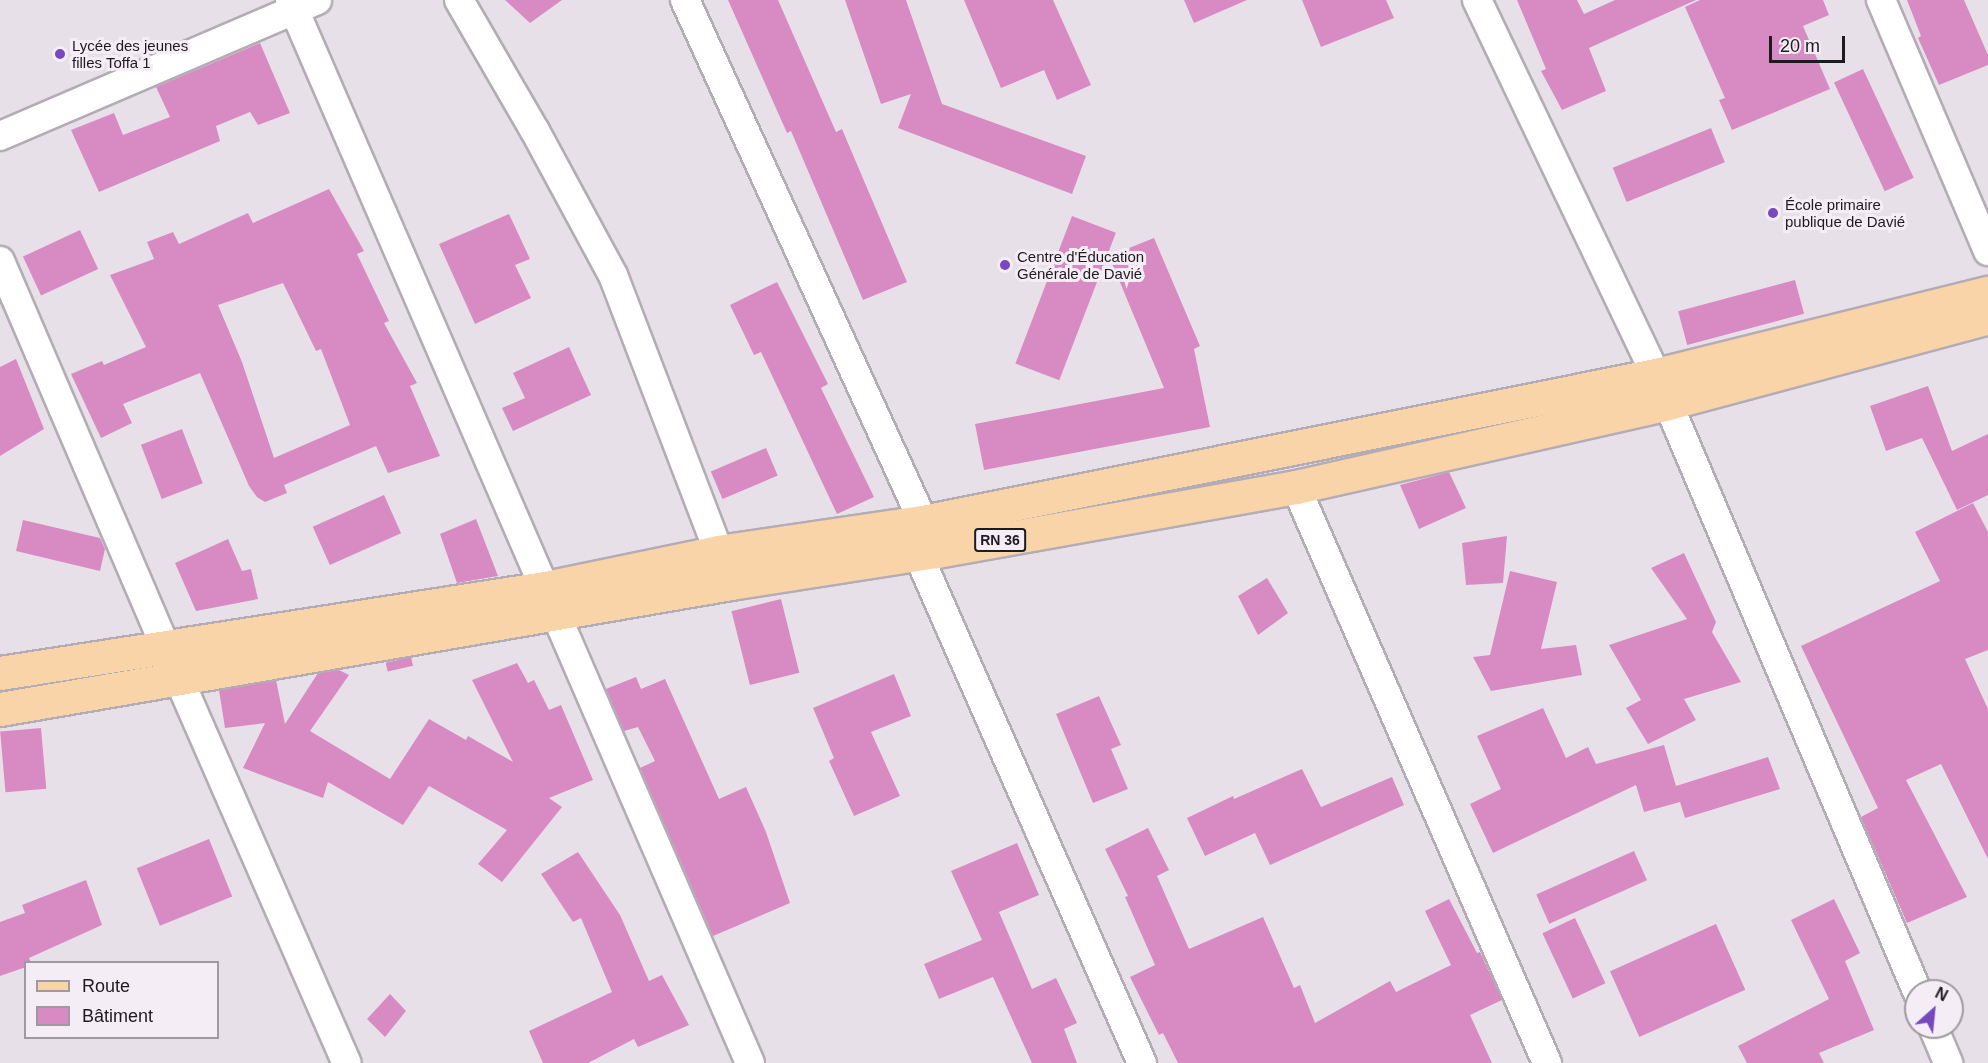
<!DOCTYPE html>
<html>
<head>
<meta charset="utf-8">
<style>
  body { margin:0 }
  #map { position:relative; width:1988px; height:1063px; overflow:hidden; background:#e8e0e9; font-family:Helvetica,sans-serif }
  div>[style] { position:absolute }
  .building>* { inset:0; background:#d88bc3; transform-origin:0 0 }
  .roads { filter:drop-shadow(2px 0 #b4acb5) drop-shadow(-2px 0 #b4acb5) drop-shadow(0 2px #b4acb5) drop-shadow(0 -2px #b4acb5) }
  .street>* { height:28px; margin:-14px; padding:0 14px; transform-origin:14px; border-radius:14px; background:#fff }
  .primary>* { height:33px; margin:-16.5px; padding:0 16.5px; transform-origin:16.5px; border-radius:16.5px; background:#f9d4a9 }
  .dots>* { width:16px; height:16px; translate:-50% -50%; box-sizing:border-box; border:3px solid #f5edf6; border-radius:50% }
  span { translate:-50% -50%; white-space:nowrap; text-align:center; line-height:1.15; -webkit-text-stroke:6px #f5edf6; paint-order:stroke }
  .shield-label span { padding:2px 4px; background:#f5edf6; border:2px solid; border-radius:4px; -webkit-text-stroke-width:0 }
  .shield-label { font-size:14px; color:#1e1b1e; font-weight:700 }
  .poi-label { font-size:15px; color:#1e1b1e }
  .left { translate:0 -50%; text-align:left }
  .legend { position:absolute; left:24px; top:961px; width:195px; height:78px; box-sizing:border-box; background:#f5edf6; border:2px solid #9f99a0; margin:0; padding:8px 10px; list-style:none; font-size:18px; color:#1e1b1e }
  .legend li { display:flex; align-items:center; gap:12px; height:30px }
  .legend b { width:30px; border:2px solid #9f99a0 }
  .north { position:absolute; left:1904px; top:979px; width:60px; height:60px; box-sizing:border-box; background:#f5edf6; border:2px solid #9f99a0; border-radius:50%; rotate:27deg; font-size:16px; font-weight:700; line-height:24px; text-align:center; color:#1e1b1e }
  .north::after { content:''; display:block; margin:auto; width:21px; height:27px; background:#7749c1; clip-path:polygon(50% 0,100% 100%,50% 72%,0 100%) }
  .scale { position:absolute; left:1769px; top:36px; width:76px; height:27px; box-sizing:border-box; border:3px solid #1e1b1e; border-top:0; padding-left:8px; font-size:18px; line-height:21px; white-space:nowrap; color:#1e1b1e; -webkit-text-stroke:4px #f5edf6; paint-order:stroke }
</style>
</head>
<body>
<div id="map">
  <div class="building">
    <div style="clip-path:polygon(505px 0,562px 0,530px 23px)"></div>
    <div style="clip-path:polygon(728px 0,778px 0,836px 132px,842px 129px,907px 282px,863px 300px,791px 131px,787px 133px)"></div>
    <div style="clip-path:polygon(845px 0,906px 0,942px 104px,1086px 156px,1072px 194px,898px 128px,911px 94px,881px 104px)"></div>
    <div style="clip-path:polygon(964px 0,1053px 0,1091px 85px,1057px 100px,1044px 70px,1001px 88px)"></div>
    <div style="clip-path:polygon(1184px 0,1247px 0,1194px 23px)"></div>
    <div style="clip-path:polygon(1302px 0,1386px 0,1394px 18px,1321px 47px)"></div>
    <div style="clip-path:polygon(1517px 0,1577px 0,1584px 14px,1615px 0,1696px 0,1589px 48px,1606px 91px,1562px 110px,1541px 71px,1546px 69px)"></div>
    <div style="clip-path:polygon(1700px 0,1823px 0,1829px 15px,1803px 26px,1830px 89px,1732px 130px,1719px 100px,1725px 98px,1685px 7px)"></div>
    <div style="clip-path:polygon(1907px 0,1964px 0,1988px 55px,1988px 65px,1939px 85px,1918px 38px,1921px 36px)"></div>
    <div style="clip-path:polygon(260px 43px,290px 113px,258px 125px,250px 112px,216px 126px,220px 141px,99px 192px,71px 130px,114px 113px,123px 135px,170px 117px,156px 87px)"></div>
    <div style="left:1863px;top:69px;width:120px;height:32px;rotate:65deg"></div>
    <div style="left:1711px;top:128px;width:37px;height:106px;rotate:68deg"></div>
    <div style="clip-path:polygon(evenodd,329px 189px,364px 251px,357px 254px,389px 321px,384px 323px,417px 383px,410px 386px,440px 456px,388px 473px,376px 446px,284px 485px,287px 493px,265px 502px,257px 497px,249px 486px,200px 373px,123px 404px,132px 423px,101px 438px,71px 374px,102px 361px,104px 365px,146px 347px,110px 275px,154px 259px,147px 242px,173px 232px,179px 244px,248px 213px,253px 223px,329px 189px,283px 283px,316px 351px,321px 349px,350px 425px,274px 458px,242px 362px,218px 305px,283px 283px)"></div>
    <div style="clip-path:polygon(509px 214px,530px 259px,515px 265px,531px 298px,475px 324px,439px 244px)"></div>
    <div style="left:1072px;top:216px;width:47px;height:158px;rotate:21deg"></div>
    <div style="left:80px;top:230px;width:43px;height:63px;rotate:65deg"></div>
    <div style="clip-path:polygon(1154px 238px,1200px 346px,1194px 349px,1210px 427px,984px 470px,975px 424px,1164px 388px,1109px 256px)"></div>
    <div style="left:1795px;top:280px;width:35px;height:121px;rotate:75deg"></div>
    <div style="clip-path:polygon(777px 282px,828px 384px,821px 388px,874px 497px,837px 514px,761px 352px,754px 355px,730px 305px)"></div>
    <div style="clip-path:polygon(569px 347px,591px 395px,513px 431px,502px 408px,525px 398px,513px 373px)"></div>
    <div style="clip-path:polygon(16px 359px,44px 429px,0 456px,0 367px)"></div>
    <div style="clip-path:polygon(1928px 386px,1952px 451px,1988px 434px,1988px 495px,1957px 510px,1922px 438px,1886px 451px,1870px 406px)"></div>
    <div style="left:182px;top:429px;width:58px;height:44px;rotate:69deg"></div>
    <div style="left:766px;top:448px;width:30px;height:60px;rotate:67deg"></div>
    <div style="clip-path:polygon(1449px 472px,1466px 508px,1419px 529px,1400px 485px)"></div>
    <div style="left:384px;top:495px;width:42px;height:78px;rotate:66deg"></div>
    <div style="clip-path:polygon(1973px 503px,1988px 532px,1988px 650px,1965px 659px,1988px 709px,1988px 859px,1941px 764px,1906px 780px,1967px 897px,1907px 923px,1861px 817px,1878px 808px,1801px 646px,1940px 581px,1915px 532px)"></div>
    <div style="clip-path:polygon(476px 519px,498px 576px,457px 583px,440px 534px)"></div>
    <div style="clip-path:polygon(23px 520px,100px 538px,105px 549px,100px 571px,16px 551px)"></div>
    <div style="clip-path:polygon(1507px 536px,1503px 583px,1466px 585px,1462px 543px)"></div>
    <div style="clip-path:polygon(228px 539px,242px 571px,251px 569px,258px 599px,196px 611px,175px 563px)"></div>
    <div style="clip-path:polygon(1684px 553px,1716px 622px,1712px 632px,1741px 682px,1684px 699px,1696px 720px,1648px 744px,1626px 708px,1641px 700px,1609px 645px,1687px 619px,1651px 568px)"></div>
    <div style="clip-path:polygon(1510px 571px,1557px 582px,1541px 649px,1576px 645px,1582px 675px,1491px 691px,1473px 657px,1490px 655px)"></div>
    <div style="clip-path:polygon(1267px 578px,1288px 613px,1258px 635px,1238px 596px)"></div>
    <div style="left:781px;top:599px;width:76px;height:51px;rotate:76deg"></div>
    <div style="left:411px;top:657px;width:9px;height:26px;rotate:77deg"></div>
    <div style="clip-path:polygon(517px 663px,528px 683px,534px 680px,549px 710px,561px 705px,593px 780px,549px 798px,562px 807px,502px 882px,478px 864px,507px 830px,429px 786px,403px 825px,328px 782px,323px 798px,243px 768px,265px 723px,225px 728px,219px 690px,276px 680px,285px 724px,318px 673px,339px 670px,349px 675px,310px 731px,390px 779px,429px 719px,466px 740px,468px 736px,513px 762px,472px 680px)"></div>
    <div style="clip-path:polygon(894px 674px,911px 716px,871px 732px,900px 796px,854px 816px,829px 761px,834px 758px,813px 708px)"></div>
    <div style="clip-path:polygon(636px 677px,641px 689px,665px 679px,719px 799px,746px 787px,766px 832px,790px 903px,713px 936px,640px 768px,655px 761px,638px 727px,624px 731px,606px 689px)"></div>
    <div style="clip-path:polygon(1099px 696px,1121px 745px,1111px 749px,1128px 789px,1093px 803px,1056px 714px)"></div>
    <div style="clip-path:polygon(1543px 708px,1566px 758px,1588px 747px,1596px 764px,1664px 745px,1676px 786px,1768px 757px,1780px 789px,1685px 818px,1680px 802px,1644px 812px,1636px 785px,1493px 853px,1470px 804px,1501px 789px,1477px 736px)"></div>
    <div style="left:41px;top:728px;width:61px;height:41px;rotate:85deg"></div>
    <div style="clip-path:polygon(1302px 769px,1321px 807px,1392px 777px,1404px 805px,1270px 865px,1255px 833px,1205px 856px,1187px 818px,1233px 796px,1234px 799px)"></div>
    <div style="clip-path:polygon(1148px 828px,1169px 870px,1157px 876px,1189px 949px,1263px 917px,1294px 988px,1300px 985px,1315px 1023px,1390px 981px,1396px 992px,1451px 965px,1425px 911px,1449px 899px,1477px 953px,1480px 952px,1502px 1000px,1470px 1015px,1492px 1063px,1178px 1063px,1163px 1033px,1159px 1035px,1130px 977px,1155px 965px,1125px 897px,1128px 896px,1105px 849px)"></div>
    <div style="left:209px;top:839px;width:62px;height:78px;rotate:68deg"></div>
    <div style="clip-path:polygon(1017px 843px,1039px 895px,999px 912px,1032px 989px,1056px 978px,1077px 1023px,1064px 1029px,1077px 1063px,1032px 1063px,993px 977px,939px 999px,924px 964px,982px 940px,951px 871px)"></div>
    <div style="left:1634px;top:851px;width:32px;height:107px;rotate:66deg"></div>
    <div style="clip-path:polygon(578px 852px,620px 915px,649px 981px,662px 975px,689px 1025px,638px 1047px,634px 1039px,588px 1063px,543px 1063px,529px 1031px,612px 992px,581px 918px,573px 922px,541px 874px)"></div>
    <div style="clip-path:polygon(86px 880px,102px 925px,29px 958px,31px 963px,26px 963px,26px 967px,0 976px,0 922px,25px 913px,22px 905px)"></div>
    <div style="clip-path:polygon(1834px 899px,1860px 953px,1845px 961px,1874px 1030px,1819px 1053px,1824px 1063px,1747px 1063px,1738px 1046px,1829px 999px,1791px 920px)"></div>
    <div style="left:1575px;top:918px;width:72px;height:36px;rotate:65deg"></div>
    <div style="left:1716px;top:924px;width:72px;height:116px;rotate:66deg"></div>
    <div style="clip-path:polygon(390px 994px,406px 1011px,385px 1037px,367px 1019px)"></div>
  </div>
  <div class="roads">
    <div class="street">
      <div style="left:290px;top:0;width:1158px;rotate:66.6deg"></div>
      <div style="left:459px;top:0;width:151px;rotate:59.9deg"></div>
      <div style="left:535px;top:131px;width:164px;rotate:61.6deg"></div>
      <div style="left:613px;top:275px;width:319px;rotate:69.1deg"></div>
      <div style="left:685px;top:0;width:595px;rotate:65.46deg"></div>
      <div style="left:1477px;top:0;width:416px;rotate:64.5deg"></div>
      <div style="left:1656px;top:375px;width:669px;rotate:67.04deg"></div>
      <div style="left:1881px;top:0;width:273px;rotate:66.9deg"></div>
      <div style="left:0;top:136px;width:345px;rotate:-23.2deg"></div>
      <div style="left:0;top:261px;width:452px;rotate:66.8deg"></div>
      <div style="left:178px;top:677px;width:421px;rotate:66.4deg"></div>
      <div style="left:1296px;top:487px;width:628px;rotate:66.45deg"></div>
      <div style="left:917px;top:552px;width:558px;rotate:66.24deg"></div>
      <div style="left:1933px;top:1027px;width:39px;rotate:67deg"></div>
    </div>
    <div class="primary">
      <div style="left:0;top:673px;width:552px;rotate:-8.86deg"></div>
      <div style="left:545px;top:588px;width:178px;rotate:-11.7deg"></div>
      <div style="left:719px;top:552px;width:206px;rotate:-8.4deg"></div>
      <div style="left:923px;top:522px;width:748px;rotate:-11.34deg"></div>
      <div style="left:1656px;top:375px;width:342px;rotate:-13.9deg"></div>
      <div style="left:0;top:709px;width:742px;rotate:-9.78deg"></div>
      <div style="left:731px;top:583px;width:207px;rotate:-8.9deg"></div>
      <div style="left:936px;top:551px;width:366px;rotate:-10.1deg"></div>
      <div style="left:1296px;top:487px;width:381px;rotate:-12.7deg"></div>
      <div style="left:1668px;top:403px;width:331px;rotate:-15deg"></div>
    </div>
  </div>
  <div class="dots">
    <div style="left:60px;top:54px;background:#7749c1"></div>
    <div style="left:1773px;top:213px;background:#7749c1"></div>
    <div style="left:1005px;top:265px;background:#7749c1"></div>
  </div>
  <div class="shield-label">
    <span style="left:1000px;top:540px">RN 36</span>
  </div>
  <div class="poi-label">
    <span class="left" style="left:72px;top:54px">Lycée des jeunes<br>filles Toffa 1</span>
    <span class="left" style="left:1785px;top:213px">École primaire<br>publique de Davié</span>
    <span class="left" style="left:1017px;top:265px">Centre d'Éducation<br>Générale de Davié</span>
  </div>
  <ul class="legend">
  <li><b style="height:8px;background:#f9d4a9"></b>Route</li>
  <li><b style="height:16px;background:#d88bc3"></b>Bâtiment</li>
  </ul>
  <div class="north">N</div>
  <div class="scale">20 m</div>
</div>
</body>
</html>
